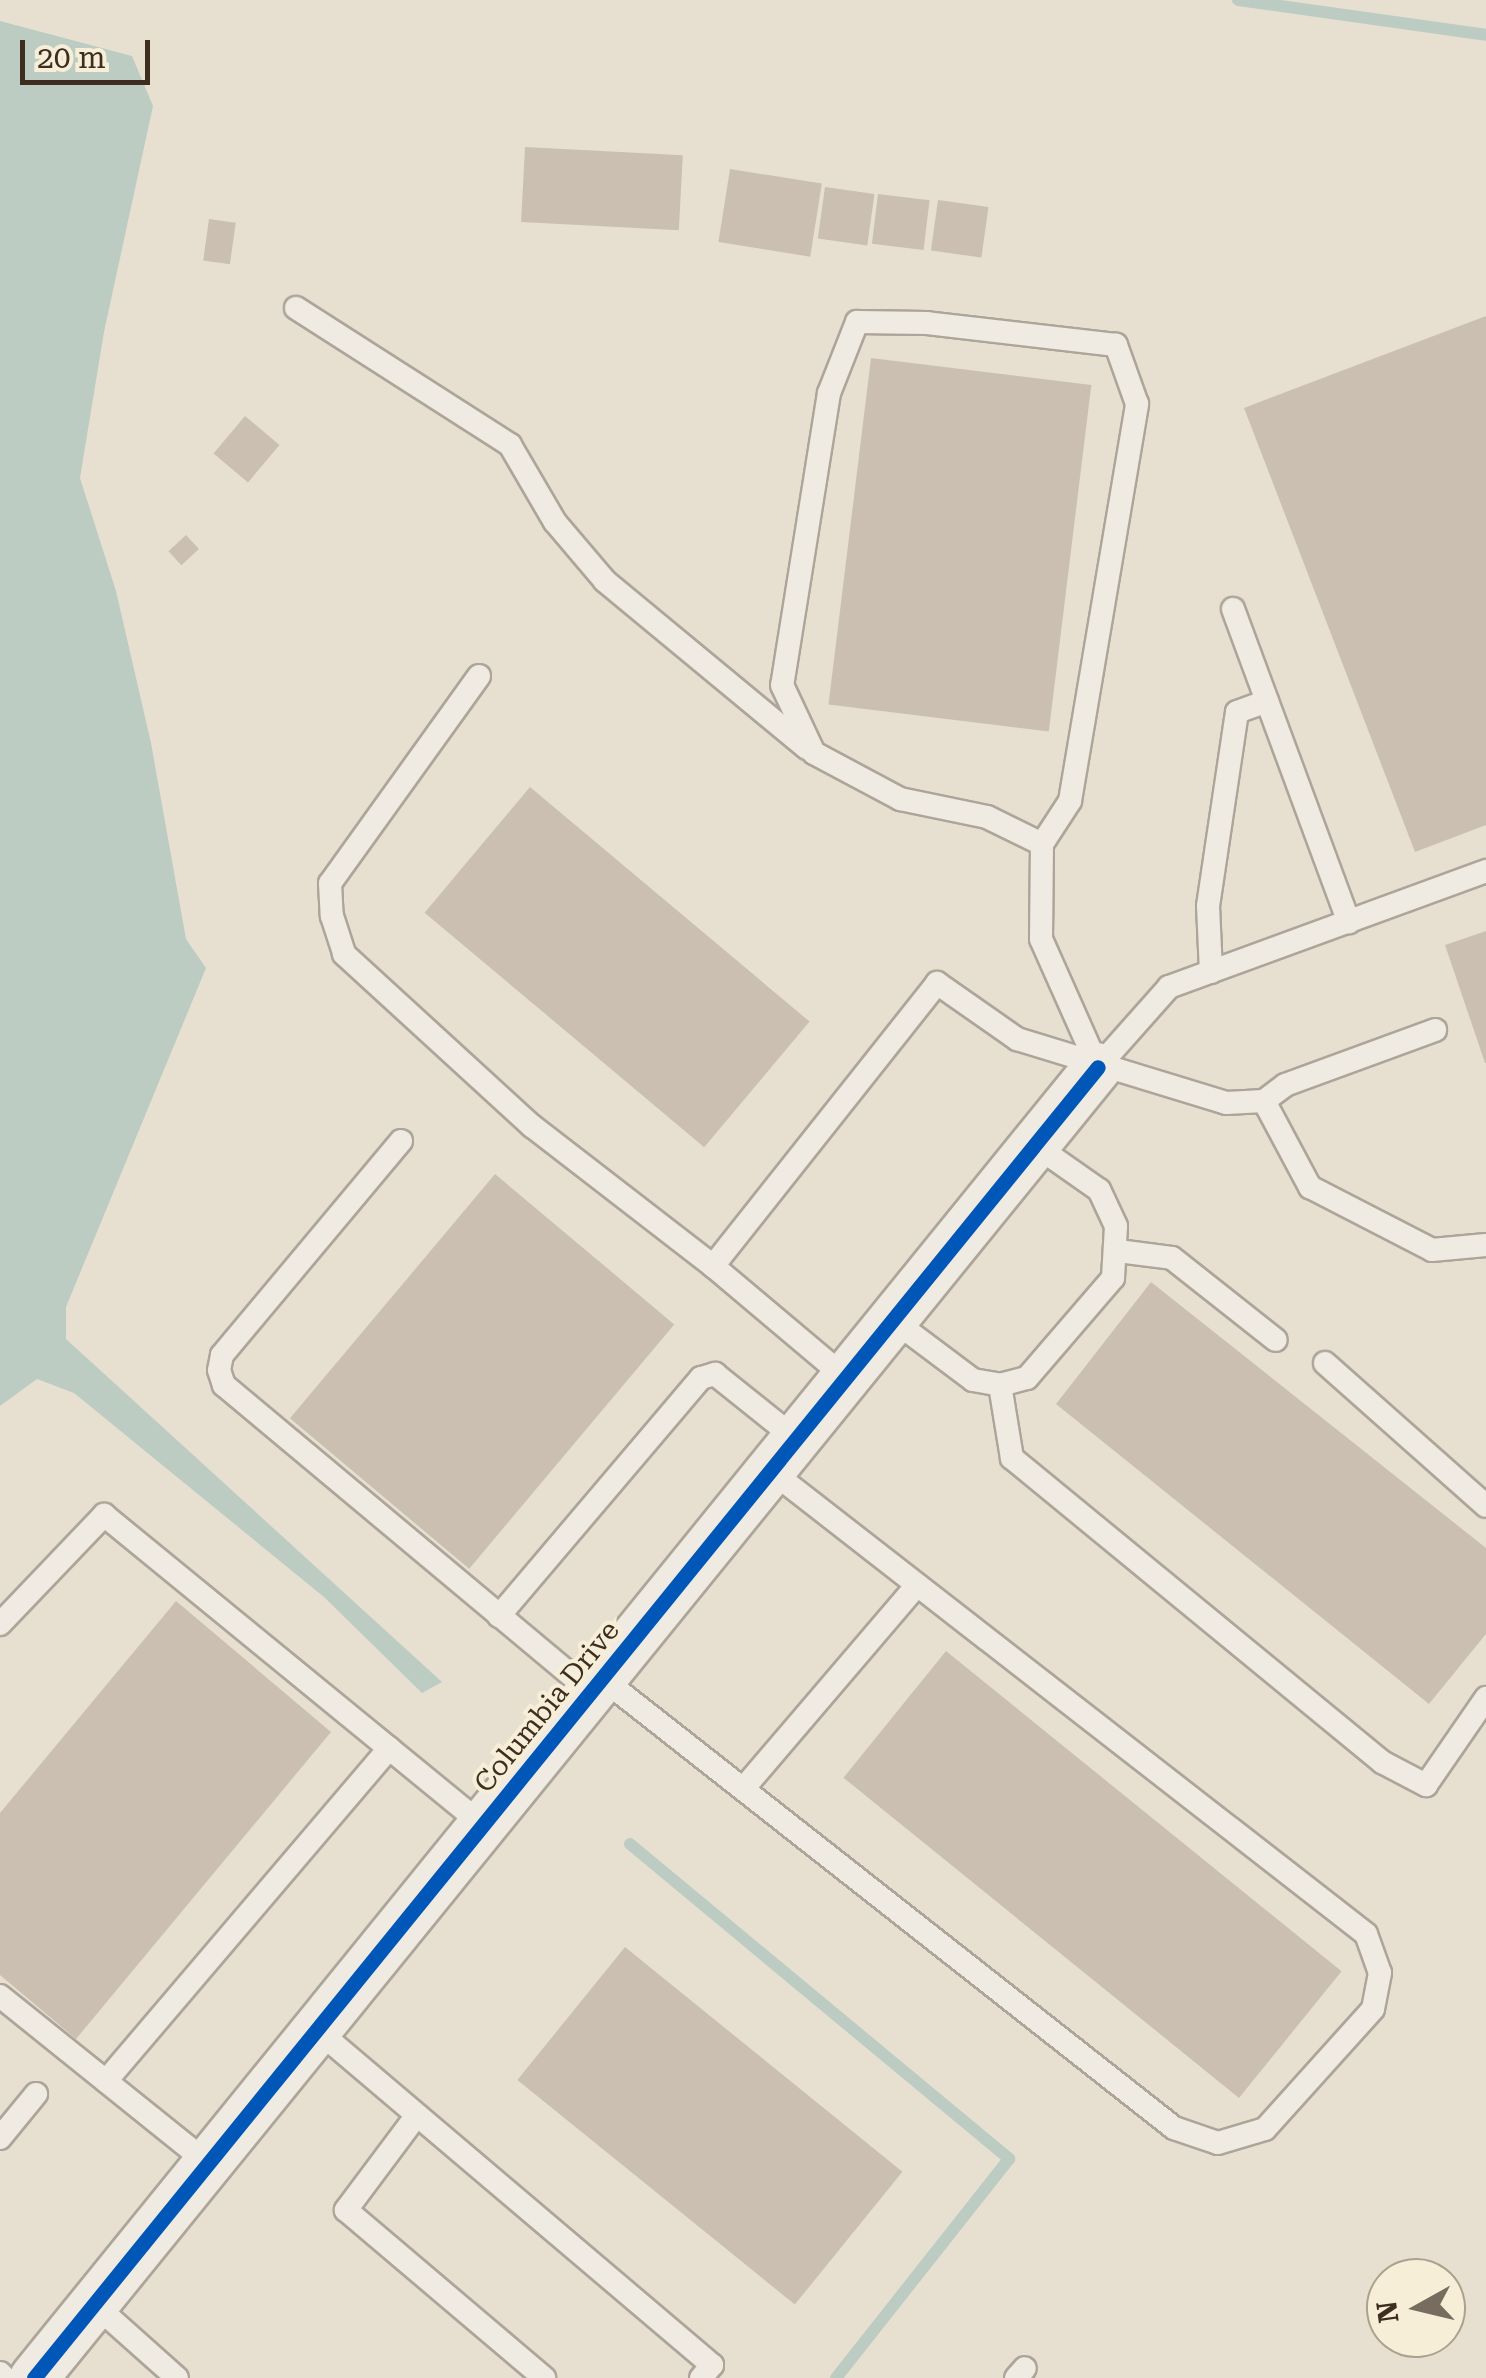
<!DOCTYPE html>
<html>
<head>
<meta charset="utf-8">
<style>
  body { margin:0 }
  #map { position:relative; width:1486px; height:2378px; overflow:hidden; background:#e7e0d1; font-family:"Roboto Serif",serif }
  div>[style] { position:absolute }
  .water>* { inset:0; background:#bcccc2 }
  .stream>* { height:12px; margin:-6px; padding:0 6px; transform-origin:6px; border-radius:6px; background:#bcccc2 }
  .building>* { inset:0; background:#cbbfb2; transform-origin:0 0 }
  .roads { filter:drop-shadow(2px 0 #ada599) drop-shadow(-2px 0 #ada599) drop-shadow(0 2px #ada599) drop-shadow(0 -2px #ada599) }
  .service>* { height:22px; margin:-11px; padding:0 11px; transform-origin:11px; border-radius:11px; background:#efebe3 }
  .minor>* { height:48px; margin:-24px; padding:0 24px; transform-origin:24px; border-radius:24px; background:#efebe3 }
  .cycleway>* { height:15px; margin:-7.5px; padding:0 7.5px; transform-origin:7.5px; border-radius:7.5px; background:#0057b8 }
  span { translate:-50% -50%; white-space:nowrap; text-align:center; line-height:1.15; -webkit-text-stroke:8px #f7eed8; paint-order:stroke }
  .street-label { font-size:28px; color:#3d2e20 }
  .north { position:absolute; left:1366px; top:2258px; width:100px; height:100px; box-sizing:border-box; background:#f7eed8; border:2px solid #ada18e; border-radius:50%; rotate:262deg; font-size:28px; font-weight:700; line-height:40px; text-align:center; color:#3d2e20 }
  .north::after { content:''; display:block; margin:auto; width:35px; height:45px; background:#786c5e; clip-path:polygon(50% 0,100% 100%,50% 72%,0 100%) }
  .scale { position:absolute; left:20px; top:40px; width:130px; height:45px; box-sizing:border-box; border:5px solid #3d2e20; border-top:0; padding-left:12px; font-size:30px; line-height:35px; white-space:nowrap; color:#3d2e20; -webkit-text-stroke:8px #f7eed8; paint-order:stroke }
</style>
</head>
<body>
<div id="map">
  <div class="water">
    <div style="clip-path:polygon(0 21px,132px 56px,153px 106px,104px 332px,80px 478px,116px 591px,151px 743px,186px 939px,206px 968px,66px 1307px,66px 1339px,442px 1682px,422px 1693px,324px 1597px,74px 1393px,37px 1379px,0 1406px)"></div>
  </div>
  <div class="stream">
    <div style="left:1238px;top:0;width:250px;rotate:8deg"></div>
    <div style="left:630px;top:1844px;width:493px;rotate:39.7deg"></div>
    <div style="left:1009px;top:2159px;width:279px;rotate:128.3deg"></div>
  </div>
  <div class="building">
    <div style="left:525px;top:147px;width:158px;height:75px;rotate:3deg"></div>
    <div style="left:730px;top:169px;width:93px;height:74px;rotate:9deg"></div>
    <div style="left:825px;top:187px;width:50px;height:52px;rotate:8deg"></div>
    <div style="left:878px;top:194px;width:52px;height:50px;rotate:7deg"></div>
    <div style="left:938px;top:200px;width:51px;height:51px;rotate:8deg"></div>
    <div style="left:209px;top:219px;width:27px;height:42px;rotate:8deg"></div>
    <div style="clip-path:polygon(1486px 316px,1486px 825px,1415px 852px,1244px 408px)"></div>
    <div style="left:871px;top:358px;width:222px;height:349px;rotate:7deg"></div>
    <div style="left:245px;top:416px;width:45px;height:49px;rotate:40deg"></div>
    <div style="left:186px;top:535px;width:19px;height:24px;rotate:47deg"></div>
    <div style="left:530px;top:787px;width:365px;height:164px;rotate:40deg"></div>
    <div style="clip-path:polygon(1486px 931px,1486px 1063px,1485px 1063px,1445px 945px)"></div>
    <div style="left:495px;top:1174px;width:234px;height:319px;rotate:40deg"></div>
    <div style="clip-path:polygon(1151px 1282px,1486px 1548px,1486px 1634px,1429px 1704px,1056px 1404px)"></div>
    <div style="clip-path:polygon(176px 1601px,331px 1732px,76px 2039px,0 1975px,0 1813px)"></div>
    <div style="left:946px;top:1651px;width:509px;height:163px;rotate:39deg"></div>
    <div style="left:625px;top:1947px;width:357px;height:171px;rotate:39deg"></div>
  </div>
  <div class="roads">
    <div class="service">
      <div style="left:296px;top:308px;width:254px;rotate:32.6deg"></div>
      <div style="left:510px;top:445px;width:89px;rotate:59.7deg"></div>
      <div style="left:555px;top:522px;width:77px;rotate:49.7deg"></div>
      <div style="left:605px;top:581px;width:262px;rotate:39.6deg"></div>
      <div style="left:1233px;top:609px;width:334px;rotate:69.7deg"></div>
      <div style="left:479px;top:676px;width:255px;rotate:125.7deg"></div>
      <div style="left:330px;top:883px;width:33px;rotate:87deg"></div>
      <div style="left:332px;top:916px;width:40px;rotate:72deg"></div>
      <div style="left:344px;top:954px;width:255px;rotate:42.5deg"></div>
      <div style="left:532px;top:1126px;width:229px;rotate:37.7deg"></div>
      <div style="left:1042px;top:844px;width:51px;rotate:-56.9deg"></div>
      <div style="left:1070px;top:801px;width:403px;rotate:-80.4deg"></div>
      <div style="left:1137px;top:404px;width:63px;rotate:-109.6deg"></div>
      <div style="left:1116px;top:345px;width:190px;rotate:-173.4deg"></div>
      <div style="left:927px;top:323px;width:70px;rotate:-179.2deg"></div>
      <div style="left:857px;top:322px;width:76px;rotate:111.5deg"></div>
      <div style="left:829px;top:393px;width:296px;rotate:99.1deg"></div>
      <div style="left:782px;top:685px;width:75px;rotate:64.8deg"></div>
      <div style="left:814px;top:753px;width:98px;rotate:28.1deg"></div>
      <div style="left:900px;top:799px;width:89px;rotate:11.7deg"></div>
      <div style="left:987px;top:817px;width:61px;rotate:26.1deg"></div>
      <div style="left:1042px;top:844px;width:95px;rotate:90.6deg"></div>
      <div style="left:1041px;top:939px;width:140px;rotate:66deg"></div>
      <div style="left:1211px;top:972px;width:66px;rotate:-92.6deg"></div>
      <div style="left:1208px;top:906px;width:196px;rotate:-81.5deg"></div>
      <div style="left:1237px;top:712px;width:32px;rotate:-20deg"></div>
      <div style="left:1098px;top:1067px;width:107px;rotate:-48.4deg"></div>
      <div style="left:1169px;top:987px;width:338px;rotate:-20.1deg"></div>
      <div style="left:1264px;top:1101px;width:98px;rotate:61.9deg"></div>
      <div style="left:1310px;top:1187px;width:137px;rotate:27.3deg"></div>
      <div style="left:1432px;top:1250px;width:54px;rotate:-5.3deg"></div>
      <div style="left:401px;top:1141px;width:279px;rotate:129.9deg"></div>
      <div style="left:222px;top:1355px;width:15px;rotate:101deg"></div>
      <div style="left:219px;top:1370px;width:16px;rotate:72deg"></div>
      <div style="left:224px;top:1385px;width:478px;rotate:39.9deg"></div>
      <div style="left:1118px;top:1251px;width:54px;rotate:7.4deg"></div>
      <div style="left:1172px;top:1258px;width:132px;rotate:38.3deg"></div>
      <div style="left:893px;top:1320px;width:100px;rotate:36.9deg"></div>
      <div style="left:973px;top:1380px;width:27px;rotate:10deg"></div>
      <div style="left:1000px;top:1385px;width:28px;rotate:-15deg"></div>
      <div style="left:1027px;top:1378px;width:132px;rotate:-49.3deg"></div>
      <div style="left:1113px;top:1278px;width:52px;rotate:-86.7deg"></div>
      <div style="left:1116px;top:1226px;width:40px;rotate:-115deg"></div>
      <div style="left:1099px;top:1190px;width:78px;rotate:-144.9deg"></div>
      <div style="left:1325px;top:1363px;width:215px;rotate:41.6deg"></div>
      <div style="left:846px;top:1378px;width:174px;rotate:-139.9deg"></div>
      <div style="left:713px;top:1266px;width:361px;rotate:-51.6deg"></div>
      <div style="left:937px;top:983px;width:98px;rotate:35deg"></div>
      <div style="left:1017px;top:1039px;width:219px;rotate:17deg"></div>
      <div style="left:1226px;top:1103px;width:38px;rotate:-3deg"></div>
      <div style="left:1264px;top:1101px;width:26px;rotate:-37deg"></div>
      <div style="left:1285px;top:1085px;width:160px;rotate:-20.1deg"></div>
      <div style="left:1000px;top:1385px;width:74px;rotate:80.7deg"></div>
      <div style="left:1012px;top:1458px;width:479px;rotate:39.4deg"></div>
      <div style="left:1382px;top:1762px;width:50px;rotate:27.6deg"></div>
      <div style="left:1426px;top:1785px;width:106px;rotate:-55.4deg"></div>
      <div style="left:499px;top:1616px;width:312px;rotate:-49.7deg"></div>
      <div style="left:701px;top:1378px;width:15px;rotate:-16deg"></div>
      <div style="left:715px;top:1374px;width:104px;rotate:38.7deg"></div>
      <div style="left:0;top:1624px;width:151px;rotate:-46.3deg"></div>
      <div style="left:104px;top:1515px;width:490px;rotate:39.3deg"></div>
      <div style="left:603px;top:1679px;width:726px;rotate:38.18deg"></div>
      <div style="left:1174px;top:2128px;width:46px;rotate:18.8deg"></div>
      <div style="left:1218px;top:2143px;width:49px;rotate:-16.6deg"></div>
      <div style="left:1265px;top:2129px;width:161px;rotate:-48deg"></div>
      <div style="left:1373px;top:2009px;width:37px;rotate:-79deg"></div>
      <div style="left:1380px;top:1973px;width:41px;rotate:-109.7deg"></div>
      <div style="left:1366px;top:1934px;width:754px;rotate:-142.11deg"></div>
      <div style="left:743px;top:1789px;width:268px;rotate:-49.5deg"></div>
      <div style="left:0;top:1996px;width:268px;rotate:38.8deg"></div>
      <div style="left:317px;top:2030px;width:518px;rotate:40.3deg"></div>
      <div style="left:712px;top:2365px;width:17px;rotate:130deg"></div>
      <div style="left:106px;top:2081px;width:437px;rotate:-49.6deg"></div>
      <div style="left:417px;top:2115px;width:119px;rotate:126.8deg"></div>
      <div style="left:346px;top:2210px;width:260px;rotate:40.3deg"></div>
      <div style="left:0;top:2138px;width:57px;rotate:-50.7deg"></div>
      <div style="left:94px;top:2304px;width:111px;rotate:41.7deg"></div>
      <div style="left:0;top:2373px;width:7px;rotate:45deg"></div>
      <div style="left:1016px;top:2378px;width:13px;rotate:-48deg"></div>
    </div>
    <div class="minor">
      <div style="left:34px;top:2378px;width:1688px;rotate:-50.94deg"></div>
    </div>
  </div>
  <div class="cycleway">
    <div style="left:34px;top:2378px;width:1688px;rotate:-50.94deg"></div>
  </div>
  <div class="street-label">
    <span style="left:547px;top:1707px;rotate:-51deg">Columbia Drive</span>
  </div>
  <div class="north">N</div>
  <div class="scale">20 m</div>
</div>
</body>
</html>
